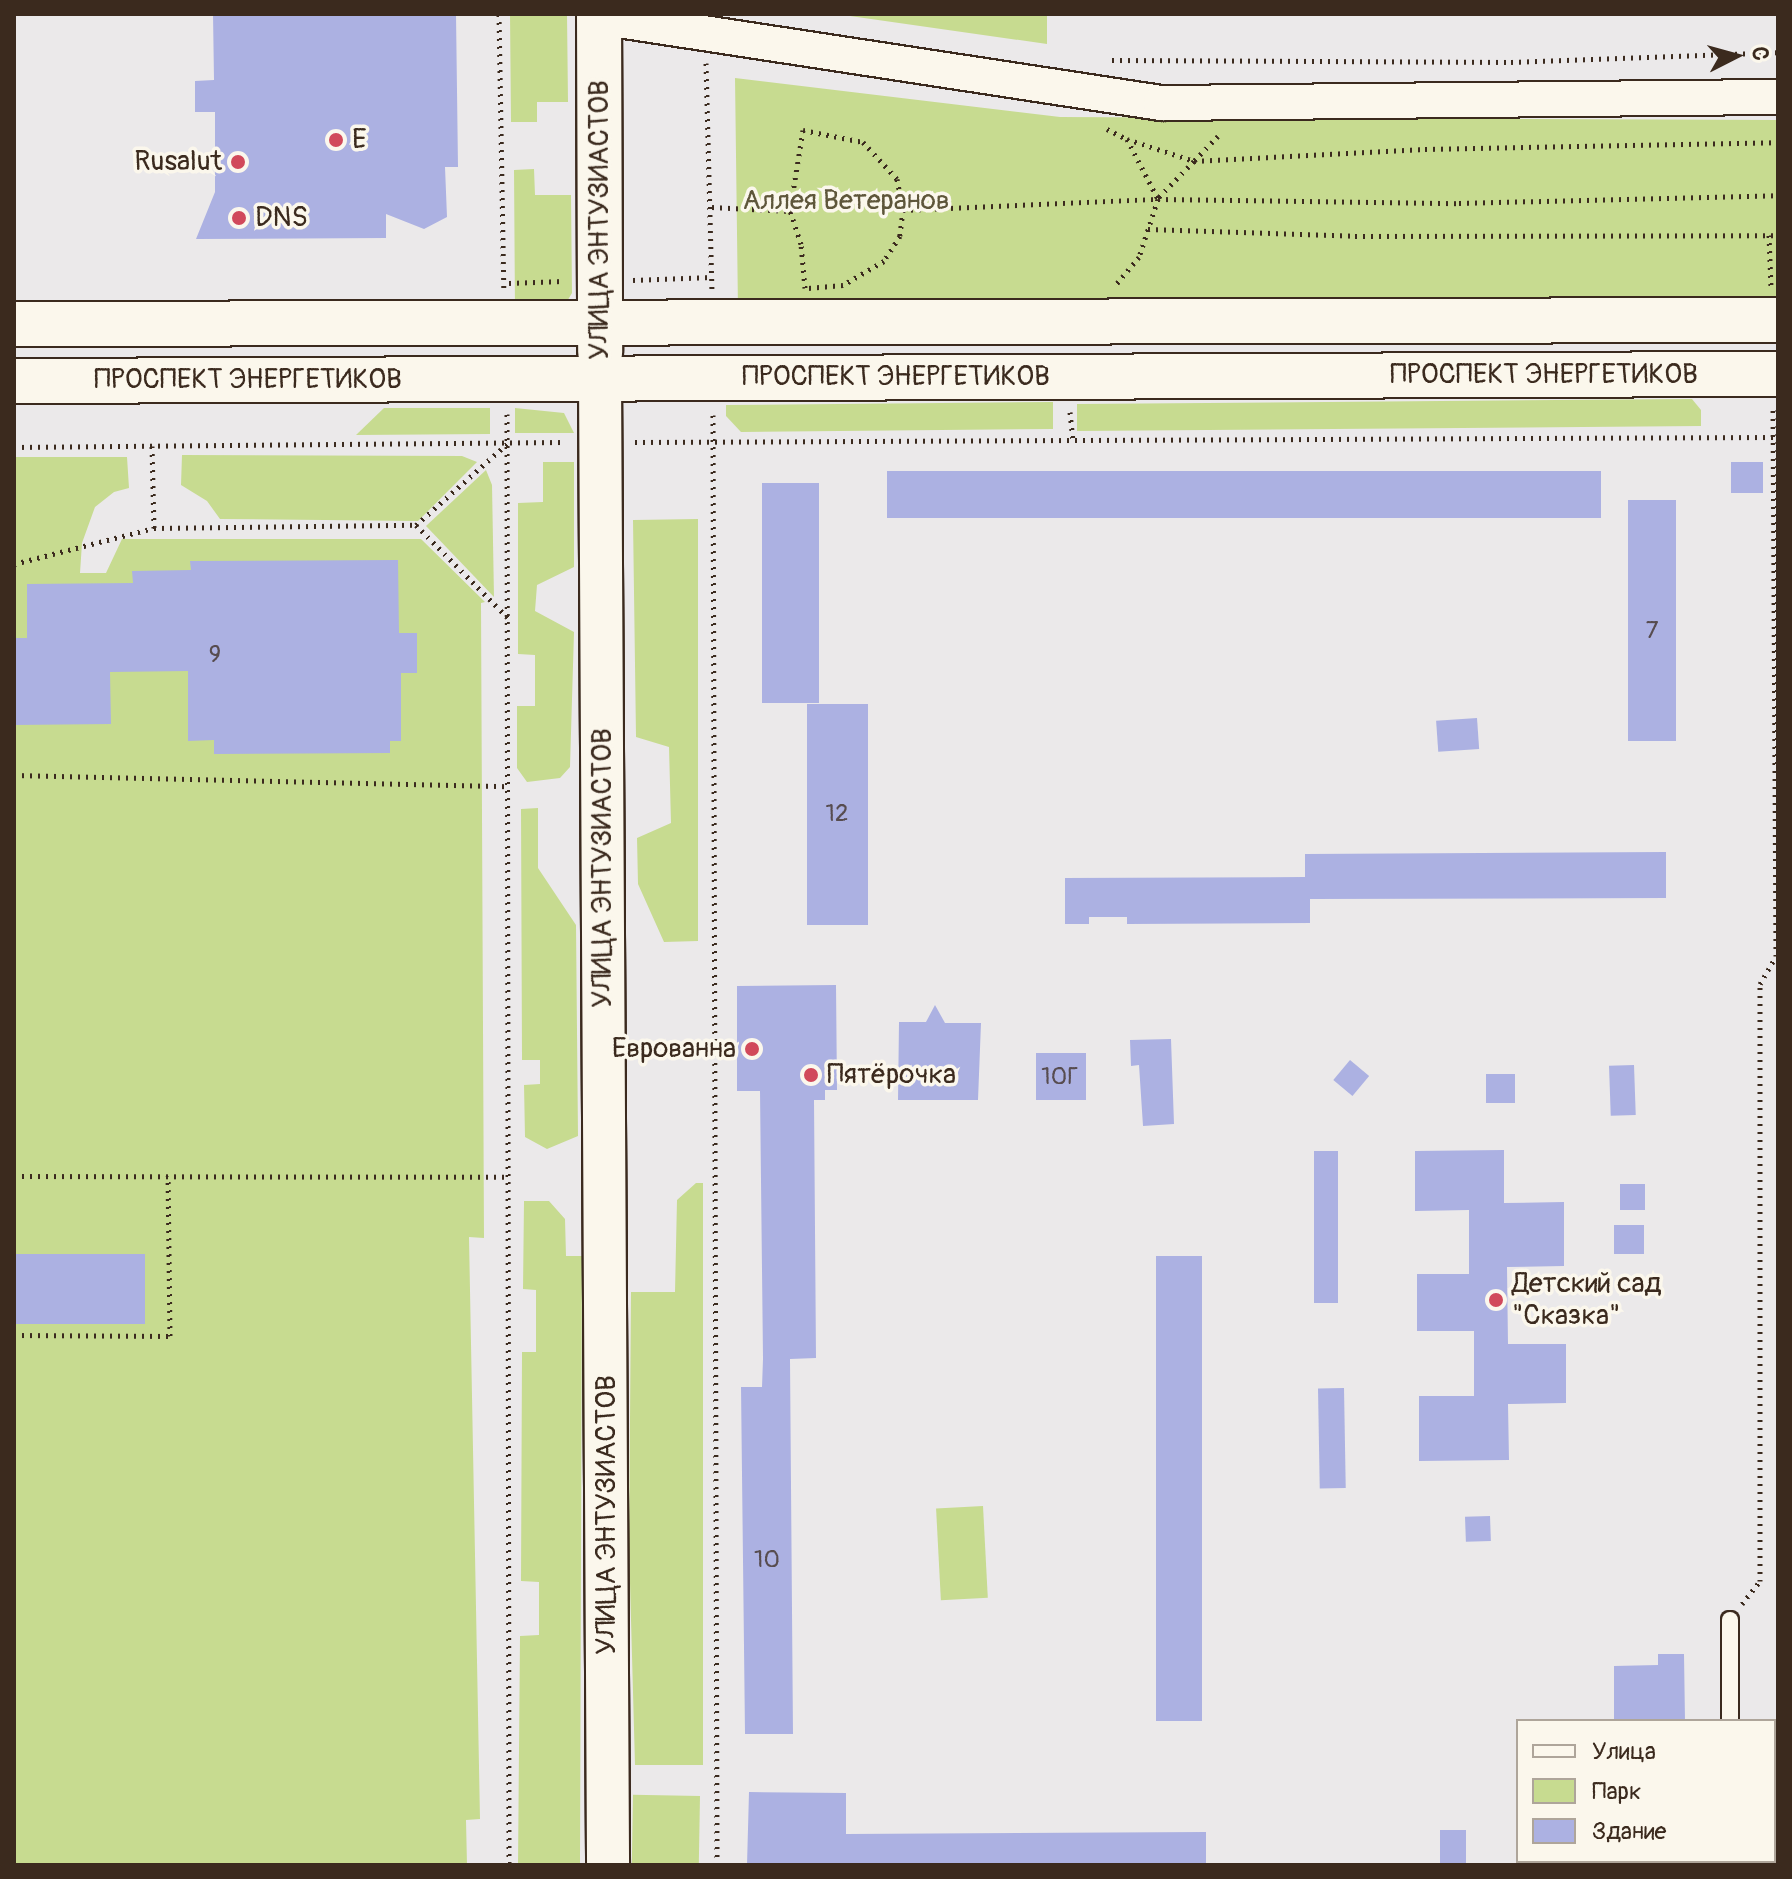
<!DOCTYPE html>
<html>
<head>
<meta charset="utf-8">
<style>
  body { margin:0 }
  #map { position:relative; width:1792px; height:1879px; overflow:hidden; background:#ebe9ea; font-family:Pangolin,sans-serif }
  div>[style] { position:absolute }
  .green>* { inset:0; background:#c7db90; transform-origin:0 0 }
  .building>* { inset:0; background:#acb1e2; transform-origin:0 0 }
  .path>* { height:5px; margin-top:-2.5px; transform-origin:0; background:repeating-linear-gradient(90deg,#3b2a1e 0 2px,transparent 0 8px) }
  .roads { filter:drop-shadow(2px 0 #3b2a1e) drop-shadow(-2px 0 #3b2a1e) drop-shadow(0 2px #3b2a1e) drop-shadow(0 -2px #3b2a1e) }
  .service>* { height:16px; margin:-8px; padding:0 8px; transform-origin:8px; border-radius:8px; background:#fbf7ec }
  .minor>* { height:34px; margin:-17px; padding:0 17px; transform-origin:17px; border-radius:17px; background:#fbf7ec }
  .tertiary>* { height:42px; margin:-21px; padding:0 21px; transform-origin:21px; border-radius:21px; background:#fbf7ec }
  .secondary>* { height:44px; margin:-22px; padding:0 22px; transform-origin:22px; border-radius:22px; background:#fbf7ec }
  .dots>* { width:22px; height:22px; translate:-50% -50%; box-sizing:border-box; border:4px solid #fbf7ec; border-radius:50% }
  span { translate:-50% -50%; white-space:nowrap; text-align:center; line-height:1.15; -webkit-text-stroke:7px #fbf7ec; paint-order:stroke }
  .number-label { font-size:24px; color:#574c4f }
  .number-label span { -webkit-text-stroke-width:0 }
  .poi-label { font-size:28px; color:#3b2a1e }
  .left { translate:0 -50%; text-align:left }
  .right { translate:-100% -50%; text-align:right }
  .park-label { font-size:28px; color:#5e563a }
  .street-label { font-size:28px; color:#3b2a1e }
  .frame { position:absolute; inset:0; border:16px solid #3b2a1e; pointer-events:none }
  .legend { position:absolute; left:1516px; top:1719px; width:260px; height:144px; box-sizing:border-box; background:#fbf7ec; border:2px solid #aea59a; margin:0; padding:10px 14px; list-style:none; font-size:24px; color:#3b2a1e }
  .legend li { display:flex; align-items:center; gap:16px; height:40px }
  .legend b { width:40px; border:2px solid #aea59a }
  .north { position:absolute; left:1696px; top:16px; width:80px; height:80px; -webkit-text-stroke:6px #fbf7ec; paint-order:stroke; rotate:84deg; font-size:22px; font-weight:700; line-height:32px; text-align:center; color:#3b2a1e }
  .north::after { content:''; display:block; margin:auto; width:28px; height:36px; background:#3b2a1e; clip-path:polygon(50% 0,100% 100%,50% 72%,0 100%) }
</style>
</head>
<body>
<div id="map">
  <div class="green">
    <div style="clip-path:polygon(510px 14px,567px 14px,568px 102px,537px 102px,537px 122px,511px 122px)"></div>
    <div style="clip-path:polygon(836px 14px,1047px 14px,1047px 44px)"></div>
    <div style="clip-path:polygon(735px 78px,1060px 117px,1778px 120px,1778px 303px,738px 310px)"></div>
    <div style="clip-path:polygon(534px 169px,535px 195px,571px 195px,572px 293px,566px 303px,515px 311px,514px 170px)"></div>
    <div style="clip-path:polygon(1692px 399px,1701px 410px,1701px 426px,1077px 431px,1077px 404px)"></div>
    <div style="clip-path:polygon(1053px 402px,1053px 429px,741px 432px,726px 416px,726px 405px)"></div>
    <div style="clip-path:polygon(384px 408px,490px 408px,490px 434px,356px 435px)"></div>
    <div style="clip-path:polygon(515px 408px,564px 413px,574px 433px,515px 433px)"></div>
    <div style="clip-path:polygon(182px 455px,462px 456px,477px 462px,418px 521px,220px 519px,207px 501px,181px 485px)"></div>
    <div style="clip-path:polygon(14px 457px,127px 457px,129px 488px,114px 492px,95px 507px,82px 543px,80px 573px,106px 573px,122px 539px,421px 539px,485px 602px,481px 603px,484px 1238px,469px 1237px,480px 1819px,466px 1820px,467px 1865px,14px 1865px)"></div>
    <div style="clip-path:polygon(543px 462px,574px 462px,574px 567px,537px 585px,535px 611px,574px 632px,570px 767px,560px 778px,527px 782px,517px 768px,517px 706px,535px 706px,535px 655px,518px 654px,518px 503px,543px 502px)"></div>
    <div style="clip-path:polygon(486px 470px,492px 485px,494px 597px,426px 526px)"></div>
    <div style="clip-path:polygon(698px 519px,698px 941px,664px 942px,638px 884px,637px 838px,671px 823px,669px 747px,636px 737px,633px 520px)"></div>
    <div style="clip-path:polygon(538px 808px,538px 868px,576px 925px,578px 1136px,547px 1149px,525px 1137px,524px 1085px,540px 1084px,540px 1060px,522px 1060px,521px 809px)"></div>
    <div style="clip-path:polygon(696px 1183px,703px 1183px,703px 1765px,635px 1765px,629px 1547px,631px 1292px,675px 1292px,677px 1200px)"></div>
    <div style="clip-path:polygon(524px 1201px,549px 1201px,565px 1219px,566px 1256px,582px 1256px,580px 1865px,518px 1865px,520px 1636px,539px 1635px,539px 1582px,521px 1581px,522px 1352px,536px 1352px,536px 1290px,523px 1289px)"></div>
    <div style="left:983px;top:1506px;width:92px;height:47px;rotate:87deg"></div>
    <div style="left:700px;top:1796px;width:69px;height:67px;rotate:91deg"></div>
  </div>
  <div class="building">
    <div style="clip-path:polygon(213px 14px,456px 14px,458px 167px,445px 167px,447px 217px,424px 229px,386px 214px,386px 238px,196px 239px,215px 192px,215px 112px,195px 112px,195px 81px,214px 80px)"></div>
    <div style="left:1731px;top:462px;width:32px;height:31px"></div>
    <div style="left:887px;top:471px;width:714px;height:47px"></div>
    <div style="left:762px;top:483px;width:57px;height:220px"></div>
    <div style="left:1676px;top:500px;width:241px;height:48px;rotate:90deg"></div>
    <div style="clip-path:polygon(398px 560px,399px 633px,417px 633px,417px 673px,401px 673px,401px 741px,390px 741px,390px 753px,214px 754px,214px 740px,188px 741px,188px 671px,110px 672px,111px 724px,14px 725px,14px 638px,27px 638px,27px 584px,133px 583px,132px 571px,191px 570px,190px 561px)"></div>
    <div style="left:807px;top:704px;width:61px;height:221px"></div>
    <div style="left:1477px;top:718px;width:31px;height:41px;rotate:86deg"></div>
    <div style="clip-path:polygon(1666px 852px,1666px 898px,1310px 899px,1310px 923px,1127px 924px,1127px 917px,1089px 917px,1089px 924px,1065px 924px,1065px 878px,1305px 877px,1305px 854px)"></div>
    <div style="clip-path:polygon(836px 985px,837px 1090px,825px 1090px,825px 1100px,814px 1100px,816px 1358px,790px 1359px,793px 1734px,745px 1734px,741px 1387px,762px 1387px,763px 1359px,760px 1091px,737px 1091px,737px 986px)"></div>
    <div style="clip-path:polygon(935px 1005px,945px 1023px,981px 1023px,978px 1100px,898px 1100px,899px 1022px,926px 1022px)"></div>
    <div style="clip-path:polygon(1171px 1039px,1174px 1124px,1143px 1126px,1139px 1065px,1131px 1066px,1130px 1040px)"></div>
    <div style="left:1036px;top:1053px;width:50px;height:47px"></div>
    <div style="left:1350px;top:1060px;width:25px;height:26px;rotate:40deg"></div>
    <div style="left:1634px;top:1065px;width:50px;height:25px;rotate:88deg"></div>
    <div style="left:1486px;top:1074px;width:29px;height:29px"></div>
    <div style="clip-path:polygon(1504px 1150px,1504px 1203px,1564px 1202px,1564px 1266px,1507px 1267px,1508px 1344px,1566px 1344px,1566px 1403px,1508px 1404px,1509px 1460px,1419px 1461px,1419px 1396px,1474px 1396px,1474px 1331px,1417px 1331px,1417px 1274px,1469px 1274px,1469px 1210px,1415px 1211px,1415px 1151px)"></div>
    <div style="left:1314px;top:1151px;width:24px;height:152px"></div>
    <div style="left:1620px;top:1184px;width:25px;height:26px"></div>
    <div style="left:1614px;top:1225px;width:30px;height:29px"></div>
    <div style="left:14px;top:1254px;width:131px;height:70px"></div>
    <div style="left:1156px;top:1256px;width:46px;height:465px"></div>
    <div style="left:1344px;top:1388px;width:100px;height:26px;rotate:89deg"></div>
    <div style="left:1490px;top:1516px;width:25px;height:25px;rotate:88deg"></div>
    <div style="clip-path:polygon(1658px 1654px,1684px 1654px,1685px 1721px,1614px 1721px,1614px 1666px,1658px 1665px)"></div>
    <div style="clip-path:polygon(749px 1792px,846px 1793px,846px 1834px,1206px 1832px,1206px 1865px,747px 1865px)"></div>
    <div style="left:1440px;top:1830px;width:26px;height:35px"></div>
  </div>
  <div class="path">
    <div style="left:499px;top:14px;width:274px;rotate:89deg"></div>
    <div style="left:1112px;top:60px;width:399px;rotate:0.3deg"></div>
    <div style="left:1511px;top:62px;width:267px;rotate:-2.1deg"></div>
    <div style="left:706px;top:63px;width:226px;rotate:88.5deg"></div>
    <div style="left:1107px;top:129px;width:22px;rotate:27deg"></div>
    <div style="left:1127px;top:139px;width:68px;rotate:62.7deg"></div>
    <div style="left:1158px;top:199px;width:61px;rotate:108.1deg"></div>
    <div style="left:1139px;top:257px;width:35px;rotate:130deg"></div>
    <div style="left:803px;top:130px;width:61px;rotate:11.3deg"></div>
    <div style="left:863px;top:142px;width:50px;rotate:47.4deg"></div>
    <div style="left:897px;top:179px;width:32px;rotate:79deg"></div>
    <div style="left:903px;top:210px;width:26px;rotate:97deg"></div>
    <div style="left:900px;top:236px;width:30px;rotate:123deg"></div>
    <div style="left:884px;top:261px;width:48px;rotate:149.7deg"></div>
    <div style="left:843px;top:285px;width:38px;rotate:175deg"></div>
    <div style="left:805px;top:288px;width:44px;rotate:-95.2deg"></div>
    <div style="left:801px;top:244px;width:35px;rotate:-108deg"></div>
    <div style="left:790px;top:211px;width:82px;rotate:-80.9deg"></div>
    <div style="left:1218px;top:136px;width:35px;rotate:134deg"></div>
    <div style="left:1194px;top:161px;width:231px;rotate:-3deg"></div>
    <div style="left:1425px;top:149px;width:353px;rotate:-1.1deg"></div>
    <div style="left:1127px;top:139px;width:71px;rotate:18.2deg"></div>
    <div style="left:1194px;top:161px;width:52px;rotate:134.2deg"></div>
    <div style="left:712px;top:207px;width:78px;rotate:2.9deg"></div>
    <div style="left:903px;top:210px;width:255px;rotate:-2.5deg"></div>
    <div style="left:1158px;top:199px;width:301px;rotate:0.8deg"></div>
    <div style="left:1459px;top:203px;width:319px;rotate:-1.4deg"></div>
    <div style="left:1148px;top:229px;width:207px;rotate:1.9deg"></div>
    <div style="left:1355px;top:236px;width:423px;rotate:-0.1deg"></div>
    <div style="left:1769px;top:235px;width:51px;rotate:87.8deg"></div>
    <div style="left:633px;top:280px;width:79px;rotate:-2.2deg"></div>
    <div style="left:509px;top:283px;width:54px;rotate:-2.1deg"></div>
    <div style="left:1070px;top:412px;width:28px;rotate:84deg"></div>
    <div style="left:507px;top:414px;width:1451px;rotate:89.92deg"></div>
    <div style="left:713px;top:415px;width:1450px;rotate:89.84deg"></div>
    <div style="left:635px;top:442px;width:1143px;rotate:-0.25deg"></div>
    <div style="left:152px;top:446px;width:82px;rotate:88.6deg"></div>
    <div style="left:14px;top:447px;width:551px;rotate:-0.52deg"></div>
    <div style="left:416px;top:525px;width:131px;rotate:45.3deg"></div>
    <div style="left:14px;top:564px;width:145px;rotate:-14.4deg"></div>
    <div style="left:154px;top:528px;width:262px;rotate:-0.7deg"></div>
    <div style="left:416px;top:525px;width:122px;rotate:-41.7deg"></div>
    <div style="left:14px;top:775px;width:494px;rotate:1.3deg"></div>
    <div style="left:14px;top:1176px;width:495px;rotate:0.1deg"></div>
    <div style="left:14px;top:1335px;width:156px;rotate:0.4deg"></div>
    <div style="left:170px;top:1336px;width:160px;rotate:-90.7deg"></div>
    <div style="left:1742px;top:1604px;width:29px;rotate:-52deg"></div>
    <div style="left:1760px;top:1581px;width:597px;rotate:-90deg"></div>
    <div style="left:1760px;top:984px;width:32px;rotate:-60deg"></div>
    <div style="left:1776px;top:956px;width:548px;rotate:-90.31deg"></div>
  </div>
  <div class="roads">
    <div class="service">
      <div style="left:1730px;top:1620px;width:101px;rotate:90deg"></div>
      <div style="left:1731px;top:1861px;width:4px;rotate:90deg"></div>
    </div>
    <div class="minor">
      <div style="left:599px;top:17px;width:569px;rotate:8.7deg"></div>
      <div style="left:1161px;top:103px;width:617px;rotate:-0.56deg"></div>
    </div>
    <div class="tertiary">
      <div style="left:600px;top:378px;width:1487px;rotate:89.69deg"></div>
    </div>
    <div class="secondary">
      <div style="left:599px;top:14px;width:338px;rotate:89.8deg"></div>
      <div style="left:14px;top:324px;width:1764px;rotate:-0.13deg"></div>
      <div style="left:14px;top:381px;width:1764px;rotate:-0.23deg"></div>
    </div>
  </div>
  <div class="dots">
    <div style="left:336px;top:140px;background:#d1495b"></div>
    <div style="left:238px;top:162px;background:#d1495b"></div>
    <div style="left:239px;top:218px;background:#d1495b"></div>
    <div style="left:752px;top:1049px;background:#d1495b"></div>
    <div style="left:811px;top:1075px;background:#d1495b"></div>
    <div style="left:1496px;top:1300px;background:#d1495b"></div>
  </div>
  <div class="number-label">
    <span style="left:1652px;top:631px">7</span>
    <span style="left:215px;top:655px">9</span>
    <span style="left:837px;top:814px">12</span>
    <span style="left:1060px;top:1077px">10Г</span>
    <span style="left:767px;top:1560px">10</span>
  </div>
  <div class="poi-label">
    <span class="left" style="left:352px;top:140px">Е</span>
    <span class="right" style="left:222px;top:162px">Rusalut</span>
    <span class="left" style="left:255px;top:218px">DNS</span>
    <span class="right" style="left:736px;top:1049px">Еврованна</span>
    <span class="left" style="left:827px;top:1075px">Пятёрочка</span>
    <span class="left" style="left:1512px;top:1300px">Детский сад<br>"Сказка"</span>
  </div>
  <div class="park-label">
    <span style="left:846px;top:201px">Аллея Ветеранов</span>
  </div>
  <div class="street-label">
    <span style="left:600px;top:220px;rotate:-90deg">УЛИЦА ЭНТУЗИАСТОВ</span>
    <span style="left:1544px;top:375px">ПРОСПЕКТ ЭНЕРГЕТИКОВ</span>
    <span style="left:896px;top:377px">ПРОСПЕКТ ЭНЕРГЕТИКОВ</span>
    <span style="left:248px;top:380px">ПРОСПЕКТ ЭНЕРГЕТИКОВ</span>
    <span style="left:603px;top:868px;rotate:-90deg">УЛИЦА ЭНТУЗИАСТОВ</span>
    <span style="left:607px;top:1515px;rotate:-90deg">УЛИЦА ЭНТУЗИАСТОВ</span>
  </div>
  <div class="frame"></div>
  <ul class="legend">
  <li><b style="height:10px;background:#fbf7ec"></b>Улица</li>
  <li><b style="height:22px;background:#c7db90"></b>Парк</li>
  <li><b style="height:22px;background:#acb1e2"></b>Здание</li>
  </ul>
  <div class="north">С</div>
</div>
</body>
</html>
